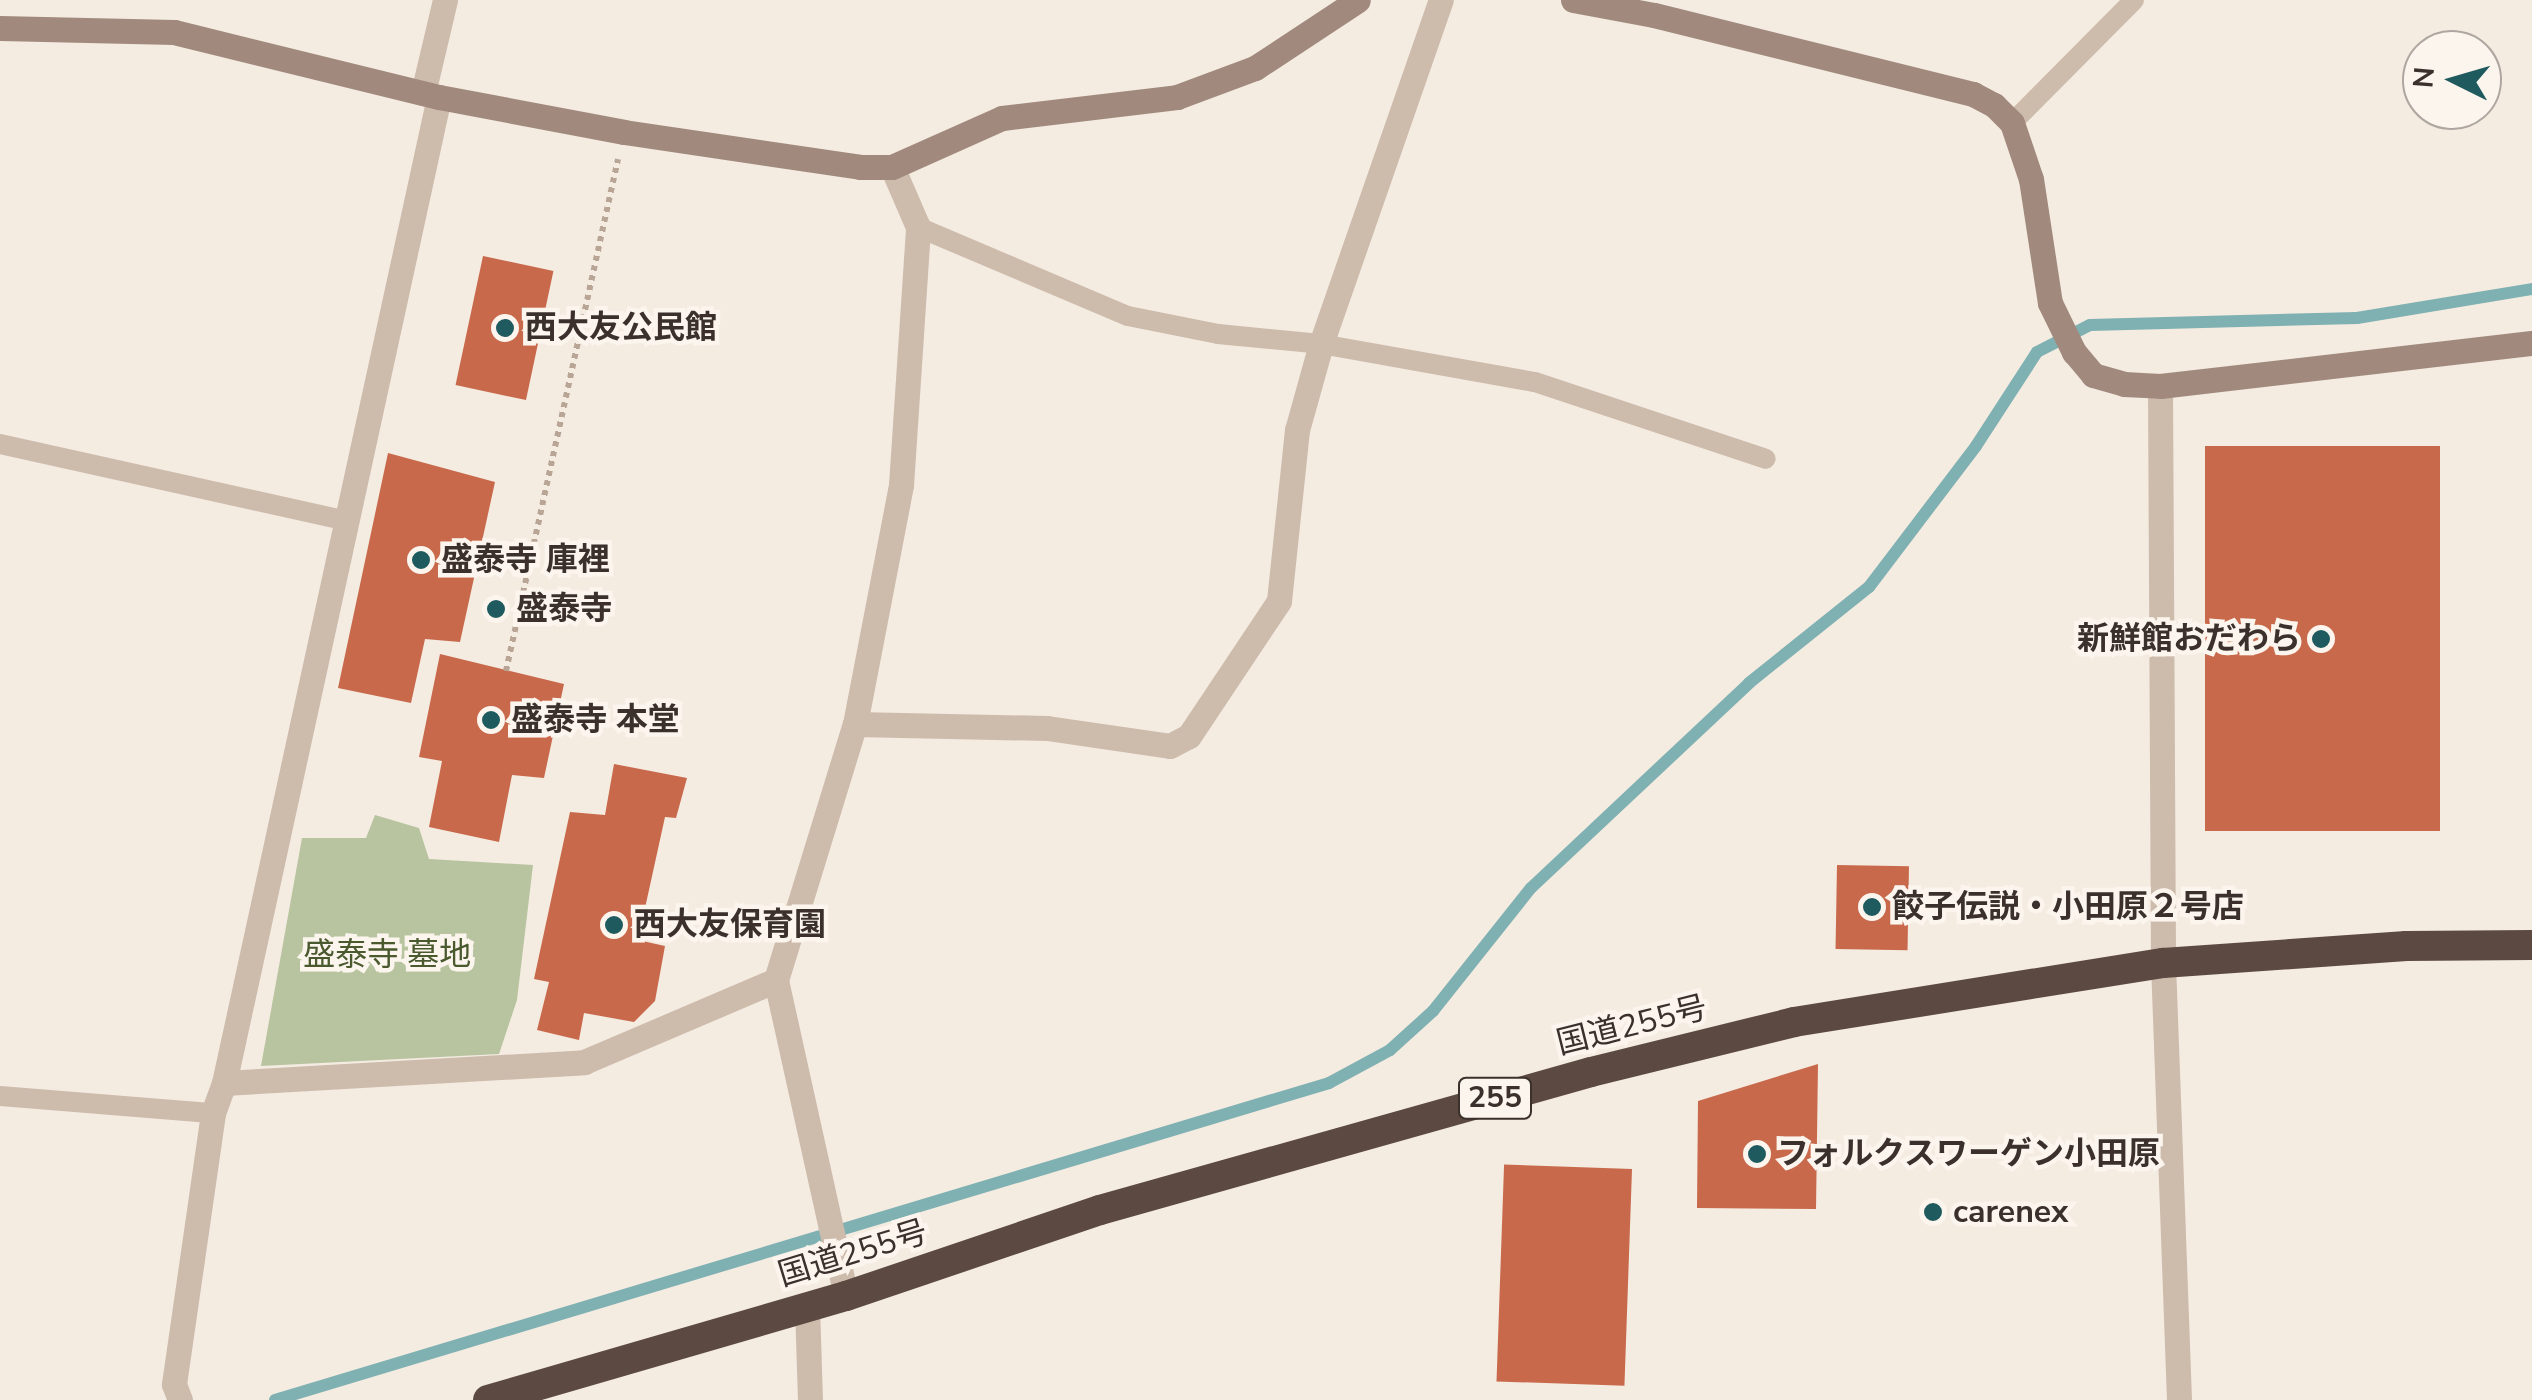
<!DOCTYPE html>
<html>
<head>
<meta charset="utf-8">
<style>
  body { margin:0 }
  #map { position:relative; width:2532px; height:1400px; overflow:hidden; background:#f4ebe1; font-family:"Nunito Sans","Noto Sans JP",sans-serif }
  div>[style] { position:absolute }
  .green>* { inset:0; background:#b8c4a0 }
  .stream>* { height:12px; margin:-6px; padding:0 6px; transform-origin:6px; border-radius:6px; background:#7fb0b2 }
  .building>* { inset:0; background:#c8694b; transform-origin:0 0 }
  .path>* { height:6px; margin-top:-3px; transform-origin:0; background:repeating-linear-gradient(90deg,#b9a596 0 5px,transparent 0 10px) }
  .lane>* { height:20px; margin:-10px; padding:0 10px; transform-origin:10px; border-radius:10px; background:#cdbbac }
  .street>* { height:25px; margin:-12.5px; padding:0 12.5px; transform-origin:12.5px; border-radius:12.5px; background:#cdbbac }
  .secondary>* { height:25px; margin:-12.5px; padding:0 12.5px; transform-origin:12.5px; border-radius:12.5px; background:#a18a7d }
  .highway>* { height:30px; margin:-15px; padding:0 15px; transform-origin:15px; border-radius:15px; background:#5c4a42 }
  .dots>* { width:28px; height:28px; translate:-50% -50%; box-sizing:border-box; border:5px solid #fbf5ee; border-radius:50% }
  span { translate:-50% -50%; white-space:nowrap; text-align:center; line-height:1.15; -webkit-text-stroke:9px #fbf5ee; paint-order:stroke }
  .shield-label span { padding:2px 8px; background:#fbf5ee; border:2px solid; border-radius:8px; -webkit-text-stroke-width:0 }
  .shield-label { font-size:30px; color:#3b302b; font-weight:700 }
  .poi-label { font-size:32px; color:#3b302b; font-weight:700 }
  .left { translate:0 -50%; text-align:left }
  .right { translate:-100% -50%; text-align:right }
  .park-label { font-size:32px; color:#4a5a2e }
  .street-label { font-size:32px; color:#3b302b }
  .north { position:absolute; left:2402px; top:30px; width:100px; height:100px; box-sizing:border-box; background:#fbf5ee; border:2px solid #aea6a0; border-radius:50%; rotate:275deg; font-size:28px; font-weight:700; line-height:40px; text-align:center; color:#3b302b }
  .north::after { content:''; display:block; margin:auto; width:35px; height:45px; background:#1f5a5e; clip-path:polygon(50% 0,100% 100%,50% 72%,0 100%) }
</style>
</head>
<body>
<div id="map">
  <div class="green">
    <div style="clip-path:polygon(375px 815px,419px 828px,429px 859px,533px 865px,517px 1000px,499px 1054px,261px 1066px,302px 838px,366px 838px)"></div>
  </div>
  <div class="stream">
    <div style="left:275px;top:1400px;width:1101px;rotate:-16.74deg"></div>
    <div style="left:1329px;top:1083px;width:69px;rotate:-28.4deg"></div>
    <div style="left:1390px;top:1050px;width:58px;rotate:-42.2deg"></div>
    <div style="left:1433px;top:1011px;width:157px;rotate:-51.5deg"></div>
    <div style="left:1531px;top:888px;width:299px;rotate:-43.2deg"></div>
    <div style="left:1749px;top:683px;width:154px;rotate:-38.7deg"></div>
    <div style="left:1869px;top:587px;width:177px;rotate:-52.8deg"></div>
    <div style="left:1976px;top:446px;width:112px;rotate:-57deg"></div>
    <div style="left:2037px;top:352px;width:59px;rotate:-27deg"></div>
    <div style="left:2090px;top:325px;width:267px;rotate:-1.5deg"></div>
    <div style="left:2357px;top:318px;width:177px;rotate:-9.4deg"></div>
  </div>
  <div class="building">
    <div style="left:483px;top:256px;width:72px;height:132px;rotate:12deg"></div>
    <div style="left:2205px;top:446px;width:235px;height:385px"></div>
    <div style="clip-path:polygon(388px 453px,495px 482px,460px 642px,425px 639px,411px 703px,338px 688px)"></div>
    <div style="clip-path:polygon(440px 654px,564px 684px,544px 778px,512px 775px,499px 842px,429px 827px,442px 761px,419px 757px)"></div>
    <div style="clip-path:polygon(614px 764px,687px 778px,676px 818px,665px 817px,638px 940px,665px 946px,655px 1001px,634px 1022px,584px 1013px,579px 1040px,537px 1030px,549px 982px,534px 979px,570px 812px,605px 815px)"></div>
    <div style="left:1837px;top:865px;width:72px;height:84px;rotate:1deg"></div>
    <div style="clip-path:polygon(1818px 1064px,1816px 1209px,1697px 1208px,1698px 1101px)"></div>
    <div style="left:1632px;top:1169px;width:217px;height:128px;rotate:92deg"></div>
  </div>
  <div class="path">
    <div style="left:506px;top:671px;width:524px;rotate:-77.66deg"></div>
  </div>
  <div class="lane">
    <div style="left:2012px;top:123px;width:173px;rotate:-45.2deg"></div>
    <div style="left:918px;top:227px;width:228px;rotate:23deg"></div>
    <div style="left:1128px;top:316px;width:92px;rotate:11.3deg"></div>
    <div style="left:1218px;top:334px;width:103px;rotate:5.5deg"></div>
    <div style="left:1321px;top:344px;width:217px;rotate:10.1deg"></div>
    <div style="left:1535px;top:382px;width:243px;rotate:18.4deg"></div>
    <div style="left:0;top:444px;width:356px;rotate:12.5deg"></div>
    <div style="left:0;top:1096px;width:214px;rotate:4.6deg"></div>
  </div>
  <div class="street">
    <div style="left:423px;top:93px;width:96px;rotate:-76.7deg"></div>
    <div style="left:2160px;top:386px;width:577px;rotate:89.7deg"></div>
    <div style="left:2163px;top:963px;width:437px;rotate:87.9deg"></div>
    <div style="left:855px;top:724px;width:192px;rotate:1.2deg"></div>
    <div style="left:1047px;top:728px;width:124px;rotate:8.3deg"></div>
    <div style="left:1170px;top:746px;width:21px;rotate:-28deg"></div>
    <div style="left:1189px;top:736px;width:162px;rotate:-56.3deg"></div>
    <div style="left:1279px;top:601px;width:172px;rotate:-84deg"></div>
    <div style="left:1297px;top:430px;width:89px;rotate:-74.4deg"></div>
    <div style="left:1321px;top:344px;width:364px;rotate:-70.8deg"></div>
    <div style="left:224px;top:1083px;width:361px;rotate:-3.3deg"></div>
    <div style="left:584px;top:1062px;width:209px;rotate:-23.1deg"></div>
    <div style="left:846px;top:1296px;width:324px;rotate:-102.5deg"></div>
    <div style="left:776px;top:980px;width:268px;rotate:-72.9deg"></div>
    <div style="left:855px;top:724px;width:243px;rotate:-79.1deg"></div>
    <div style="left:901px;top:485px;width:259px;rotate:-86.2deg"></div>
    <div style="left:918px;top:227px;width:65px;rotate:-113.4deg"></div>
    <div style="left:807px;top:1305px;width:95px;rotate:88.2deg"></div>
    <div style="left:180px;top:1400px;width:17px;rotate:-111deg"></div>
    <div style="left:174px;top:1384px;width:274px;rotate:-81.8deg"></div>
    <div style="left:213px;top:1113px;width:32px;rotate:-70deg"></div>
    <div style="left:224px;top:1083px;width:1009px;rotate:-77.7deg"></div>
  </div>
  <div class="secondary">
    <div style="left:1573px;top:0;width:82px;rotate:10.5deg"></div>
    <div style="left:1654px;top:15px;width:329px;rotate:13.9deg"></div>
    <div style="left:1973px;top:94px;width:24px;rotate:28deg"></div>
    <div style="left:1994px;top:105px;width:25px;rotate:45deg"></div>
    <div style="left:2012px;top:123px;width:59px;rotate:71.3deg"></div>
    <div style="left:2031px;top:179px;width:125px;rotate:81.3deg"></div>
    <div style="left:2050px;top:303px;width:55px;rotate:63.9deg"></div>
    <div style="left:2074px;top:352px;width:30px;rotate:50deg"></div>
    <div style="left:2093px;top:375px;width:32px;rotate:16deg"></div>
    <div style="left:2124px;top:384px;width:36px;rotate:3deg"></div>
    <div style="left:2160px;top:386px;width:374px;rotate:-6.6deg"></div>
    <div style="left:0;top:28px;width:174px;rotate:1.3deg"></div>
    <div style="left:174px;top:32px;width:273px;rotate:13.8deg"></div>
    <div style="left:439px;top:97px;width:188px;rotate:10.7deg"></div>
    <div style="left:624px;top:132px;width:239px;rotate:8.4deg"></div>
    <div style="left:860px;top:167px;width:32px"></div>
    <div style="left:892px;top:167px;width:120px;rotate:-24deg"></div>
    <div style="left:1002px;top:118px;width:176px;rotate:-6.8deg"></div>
    <div style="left:1177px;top:97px;width:83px;rotate:-20.4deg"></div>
    <div style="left:1255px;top:68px;width:123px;rotate:-33.4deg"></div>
  </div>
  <div class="highway">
    <div style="left:488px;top:1400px;width:373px;rotate:-16.2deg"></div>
    <div style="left:846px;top:1296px;width:268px;rotate:-18.7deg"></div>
    <div style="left:1100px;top:1210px;width:510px;rotate:-15.7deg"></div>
    <div style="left:1591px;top:1072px;width:209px;rotate:-13.8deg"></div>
    <div style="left:1794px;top:1022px;width:374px;rotate:-9.1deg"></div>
    <div style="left:2163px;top:963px;width:244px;rotate:-4deg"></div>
    <div style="left:2406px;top:946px;width:126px;rotate:-0.5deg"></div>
  </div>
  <div class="dots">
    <div style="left:505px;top:328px;background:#1f5a5e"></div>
    <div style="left:421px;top:560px;background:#1f5a5e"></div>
    <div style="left:496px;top:609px;background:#1f5a5e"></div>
    <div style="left:2321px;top:639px;background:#1f5a5e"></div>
    <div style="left:491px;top:720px;background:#1f5a5e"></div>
    <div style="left:1872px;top:907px;background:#1f5a5e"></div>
    <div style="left:614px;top:925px;background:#1f5a5e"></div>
    <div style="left:1757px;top:1154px;background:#1f5a5e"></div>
    <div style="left:1933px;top:1212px;background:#1f5a5e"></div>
  </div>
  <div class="shield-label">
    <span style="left:1495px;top:1098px">255</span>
  </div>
  <div class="poi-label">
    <span class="left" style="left:525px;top:328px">西大友公民館</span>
    <span class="left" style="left:441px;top:560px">盛泰寺 庫裡</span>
    <span class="left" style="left:516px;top:609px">盛泰寺</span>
    <span class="right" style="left:2301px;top:639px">新鮮館おだわら</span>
    <span class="left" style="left:511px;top:720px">盛泰寺 本堂</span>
    <span class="left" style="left:1892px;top:907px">餃子伝説・小田原２号店</span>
    <span class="left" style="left:634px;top:925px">西大友保育園</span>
    <span class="left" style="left:1777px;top:1154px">フォルクスワーゲン小田原</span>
    <span class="left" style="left:1953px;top:1212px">carenex</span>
  </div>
  <div class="park-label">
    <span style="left:387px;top:955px">盛泰寺 墓地</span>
  </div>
  <div class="street-label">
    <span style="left:1632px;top:1026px;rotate:-14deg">国道255号</span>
    <span style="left:853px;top:1254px;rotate:-17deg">国道255号</span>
  </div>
  <div class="north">N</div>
</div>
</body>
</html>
